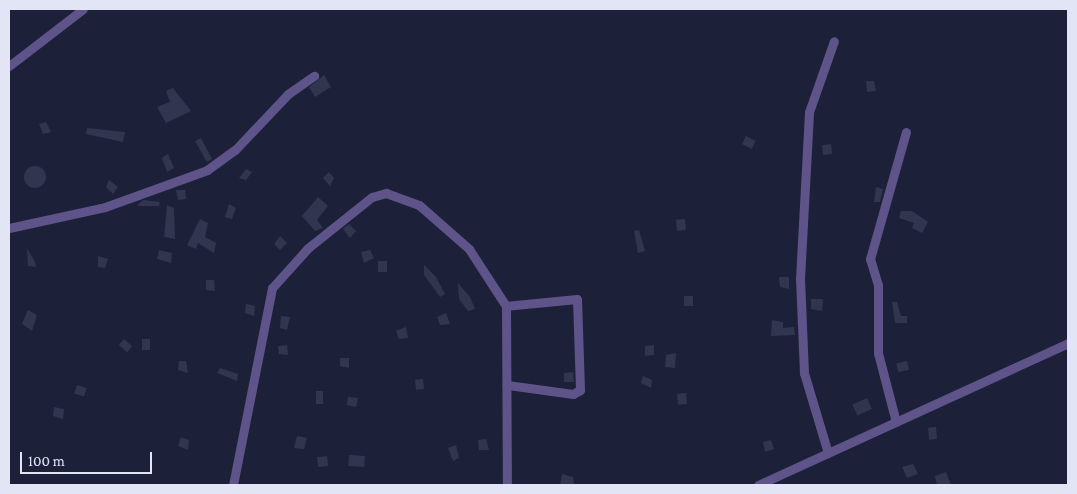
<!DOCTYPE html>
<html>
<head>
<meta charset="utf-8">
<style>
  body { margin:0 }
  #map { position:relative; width:1077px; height:494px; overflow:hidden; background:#1d2039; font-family:"Crimson Pro",serif }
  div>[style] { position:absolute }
  .building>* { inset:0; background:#31354f; transform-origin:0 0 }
  .round { border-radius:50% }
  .minor>* { height:9px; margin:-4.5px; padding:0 4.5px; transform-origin:4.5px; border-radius:4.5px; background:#5e5489 }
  span { translate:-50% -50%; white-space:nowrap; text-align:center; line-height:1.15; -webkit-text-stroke:4px #1d2039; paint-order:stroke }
  .frame { position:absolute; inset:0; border:10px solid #e2e5f6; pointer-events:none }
  .scale { position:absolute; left:20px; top:452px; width:132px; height:22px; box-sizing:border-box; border:2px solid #e2e5f6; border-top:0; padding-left:6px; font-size:15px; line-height:18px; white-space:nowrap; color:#e2e5f6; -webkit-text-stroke:4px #1d2039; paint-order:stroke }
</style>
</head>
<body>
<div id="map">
  <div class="building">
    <div style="clip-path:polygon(324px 75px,331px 87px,315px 97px,309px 87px)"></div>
    <div style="clip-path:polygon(866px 81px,874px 81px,876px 91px,867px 92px)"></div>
    <div style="clip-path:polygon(173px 88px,191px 111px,166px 123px,157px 107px,170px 102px,166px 91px)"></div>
    <div style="clip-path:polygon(46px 122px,51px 132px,43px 134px,39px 124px)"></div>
    <div style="clip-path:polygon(87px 128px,125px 132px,123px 142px,86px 134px)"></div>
    <div style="left:746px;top:136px;width:11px;height:9px;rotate:27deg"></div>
    <div style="clip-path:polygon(201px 138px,212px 159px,207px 162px,195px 141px)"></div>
    <div style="left:831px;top:144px;width:10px;height:9px;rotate:84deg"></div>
    <div style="clip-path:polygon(168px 154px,174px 168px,167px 172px,162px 158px)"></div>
    <div class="round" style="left:24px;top:166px;width:22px;height:22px"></div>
    <div style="clip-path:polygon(246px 169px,252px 172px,246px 180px,239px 178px)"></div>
    <div style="clip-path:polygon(329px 172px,334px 178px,330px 186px,323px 178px)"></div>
    <div style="clip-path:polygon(109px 180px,118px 187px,113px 194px,106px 187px)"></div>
    <div style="clip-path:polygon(876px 187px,883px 189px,880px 202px,874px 202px)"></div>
    <div style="clip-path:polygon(176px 190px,185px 190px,186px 199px,178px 200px)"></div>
    <div style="clip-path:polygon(318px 197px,328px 206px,317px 220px,323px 228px,315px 231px,302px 216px)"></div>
    <div style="clip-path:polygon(143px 200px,160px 202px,159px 206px,137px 206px)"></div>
    <div style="clip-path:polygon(229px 204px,236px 208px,232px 219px,225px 217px)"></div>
    <div style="clip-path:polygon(167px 205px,174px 208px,175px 239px,164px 237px)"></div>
    <div style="clip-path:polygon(901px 211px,912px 211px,928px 222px,922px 233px,912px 228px,914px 223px,899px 218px)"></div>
    <div style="clip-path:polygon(200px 219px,208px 223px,205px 237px,216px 243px,214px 253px,198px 243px,196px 249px,187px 245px)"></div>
    <div style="left:685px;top:219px;width:11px;height:9px;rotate:85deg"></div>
    <div style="clip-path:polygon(349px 224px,356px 231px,350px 238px,343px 229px)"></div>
    <div style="clip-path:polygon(639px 230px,645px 251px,638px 253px,634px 231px)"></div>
    <div style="clip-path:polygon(280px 236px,287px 243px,280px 250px,274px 244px)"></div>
    <div style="clip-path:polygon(27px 248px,35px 262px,36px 267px,28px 266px)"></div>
    <div style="clip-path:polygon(159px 250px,172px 253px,171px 263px,157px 259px)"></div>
    <div style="clip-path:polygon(370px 250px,374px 258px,364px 263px,361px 252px)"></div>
    <div style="clip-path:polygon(98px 256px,108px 259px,105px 268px,98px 267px)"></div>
    <div style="left:378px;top:261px;width:9px;height:11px"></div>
    <div style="clip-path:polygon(424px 265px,436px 277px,445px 294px,440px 297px,424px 275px)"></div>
    <div style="clip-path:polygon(779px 277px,789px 277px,789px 289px,780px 287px)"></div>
    <div style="clip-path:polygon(206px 280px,214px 280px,215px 291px,206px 290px)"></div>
    <div style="clip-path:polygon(458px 283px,470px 297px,475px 309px,468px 311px,459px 299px)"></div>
    <div style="left:684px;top:296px;width:9px;height:10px"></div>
    <div style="clip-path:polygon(811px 299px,823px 299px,822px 311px,811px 309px)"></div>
    <div style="clip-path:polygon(892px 302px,897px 302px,901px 316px,907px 316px,907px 323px,895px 323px)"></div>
    <div style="clip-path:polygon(246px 304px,255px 306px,254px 316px,245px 313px)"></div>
    <div style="clip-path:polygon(28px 310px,37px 315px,32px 331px,22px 324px)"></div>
    <div style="clip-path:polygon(446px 313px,450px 324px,440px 325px,437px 317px)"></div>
    <div style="clip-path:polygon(281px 316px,290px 317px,287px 330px,280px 328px)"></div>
    <div style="clip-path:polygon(772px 320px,783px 322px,783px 328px,794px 327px,795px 335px,771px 336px)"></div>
    <div style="clip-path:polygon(406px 327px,408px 338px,399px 339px,396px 331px)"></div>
    <div style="left:124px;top:339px;width:11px;height:8px;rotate:41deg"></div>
    <div style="left:142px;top:339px;width:8px;height:11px"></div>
    <div style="clip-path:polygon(287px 345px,288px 355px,279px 354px,278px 346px)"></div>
    <div style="clip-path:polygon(654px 345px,654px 355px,645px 356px,645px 346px)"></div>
    <div style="clip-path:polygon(676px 353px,675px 368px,665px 367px,666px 355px)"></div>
    <div style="clip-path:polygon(340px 358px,349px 358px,349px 368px,340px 366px)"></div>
    <div style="clip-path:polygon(179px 361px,186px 361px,188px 373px,178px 370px)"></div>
    <div style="left:907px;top:361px;width:9px;height:11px;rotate:77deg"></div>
    <div style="clip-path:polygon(220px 368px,238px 374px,237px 381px,217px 373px)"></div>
    <div style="clip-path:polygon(573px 372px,574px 382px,564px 382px,564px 373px)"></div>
    <div style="clip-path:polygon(643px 376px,652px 380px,651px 388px,641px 383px)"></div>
    <div style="left:423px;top:379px;width:10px;height:8px;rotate:84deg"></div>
    <div style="left:77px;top:385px;width:10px;height:9px;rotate:17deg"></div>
    <div style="left:316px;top:391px;width:7px;height:13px"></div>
    <div style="left:686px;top:393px;width:11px;height:9px;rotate:85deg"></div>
    <div style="clip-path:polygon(348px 397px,358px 398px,356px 407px,347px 405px)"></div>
    <div style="left:867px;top:398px;width:12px;height:16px;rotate:66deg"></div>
    <div style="clip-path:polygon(54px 407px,64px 409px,63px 419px,53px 416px)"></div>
    <div style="left:936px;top:427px;width:12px;height:8px;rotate:85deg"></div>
    <div style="clip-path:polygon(297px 436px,307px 438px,304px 449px,294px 448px)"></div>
    <div style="clip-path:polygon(181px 437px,189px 440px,188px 450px,178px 446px)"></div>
    <div style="clip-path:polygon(486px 439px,489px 450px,479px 450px,478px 440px)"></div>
    <div style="clip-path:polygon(771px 440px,774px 449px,765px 452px,763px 442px)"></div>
    <div style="clip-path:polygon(456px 445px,459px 458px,453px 461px,448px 448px)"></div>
    <div style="left:349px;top:455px;width:16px;height:11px;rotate:4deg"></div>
    <div style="left:327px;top:456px;width:10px;height:10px;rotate:84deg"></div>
    <div style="clip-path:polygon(913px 464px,918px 474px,907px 478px,902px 467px)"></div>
    <div style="clip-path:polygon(946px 472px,951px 485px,937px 485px,935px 476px)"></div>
    <div style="clip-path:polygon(562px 474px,573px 477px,574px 485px,560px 485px)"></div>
  </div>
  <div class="minor">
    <div style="left:9px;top:66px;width:93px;rotate:-37.6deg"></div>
    <div style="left:9px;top:228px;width:98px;rotate:-12.3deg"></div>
    <div style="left:105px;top:207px;width:109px;rotate:-19.9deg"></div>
    <div style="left:207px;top:170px;width:34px;rotate:-36deg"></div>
    <div style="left:235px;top:150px;width:77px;rotate:-46.6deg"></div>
    <div style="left:288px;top:94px;width:32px;rotate:-35deg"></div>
    <div style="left:506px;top:306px;width:71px;rotate:-5.6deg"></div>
    <div style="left:577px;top:299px;width:91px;rotate:88.1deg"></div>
    <div style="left:580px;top:390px;width:8px;rotate:150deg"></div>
    <div style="left:573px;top:394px;width:67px;rotate:-172.2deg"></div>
    <div style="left:896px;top:422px;width:71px;rotate:-104.6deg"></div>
    <div style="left:878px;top:353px;width:68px;rotate:-90deg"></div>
    <div style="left:878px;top:285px;width:27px;rotate:-107deg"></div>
    <div style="left:870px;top:259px;width:132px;rotate:-74.2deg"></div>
    <div style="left:828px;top:453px;width:84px;rotate:-106.7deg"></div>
    <div style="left:804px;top:373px;width:94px;rotate:-92.4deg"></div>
    <div style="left:800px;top:279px;width:167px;rotate:-86.9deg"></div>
    <div style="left:809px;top:112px;width:75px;rotate:-70.6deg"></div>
    <div style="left:233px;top:485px;width:201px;rotate:-78.8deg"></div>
    <div style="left:272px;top:288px;width:54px;rotate:-48deg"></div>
    <div style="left:308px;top:248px;width:82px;rotate:-38.6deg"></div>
    <div style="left:372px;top:197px;width:15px;rotate:-16deg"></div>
    <div style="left:386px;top:193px;width:35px;rotate:20deg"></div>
    <div style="left:419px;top:205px;width:67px;rotate:41.3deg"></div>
    <div style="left:469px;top:249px;width:68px;rotate:57deg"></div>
    <div style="left:506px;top:306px;width:179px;rotate:89.7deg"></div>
    <div style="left:758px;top:485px;width:341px;rotate:-24.6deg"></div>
  </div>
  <div class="frame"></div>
  <div class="scale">100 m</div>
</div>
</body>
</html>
